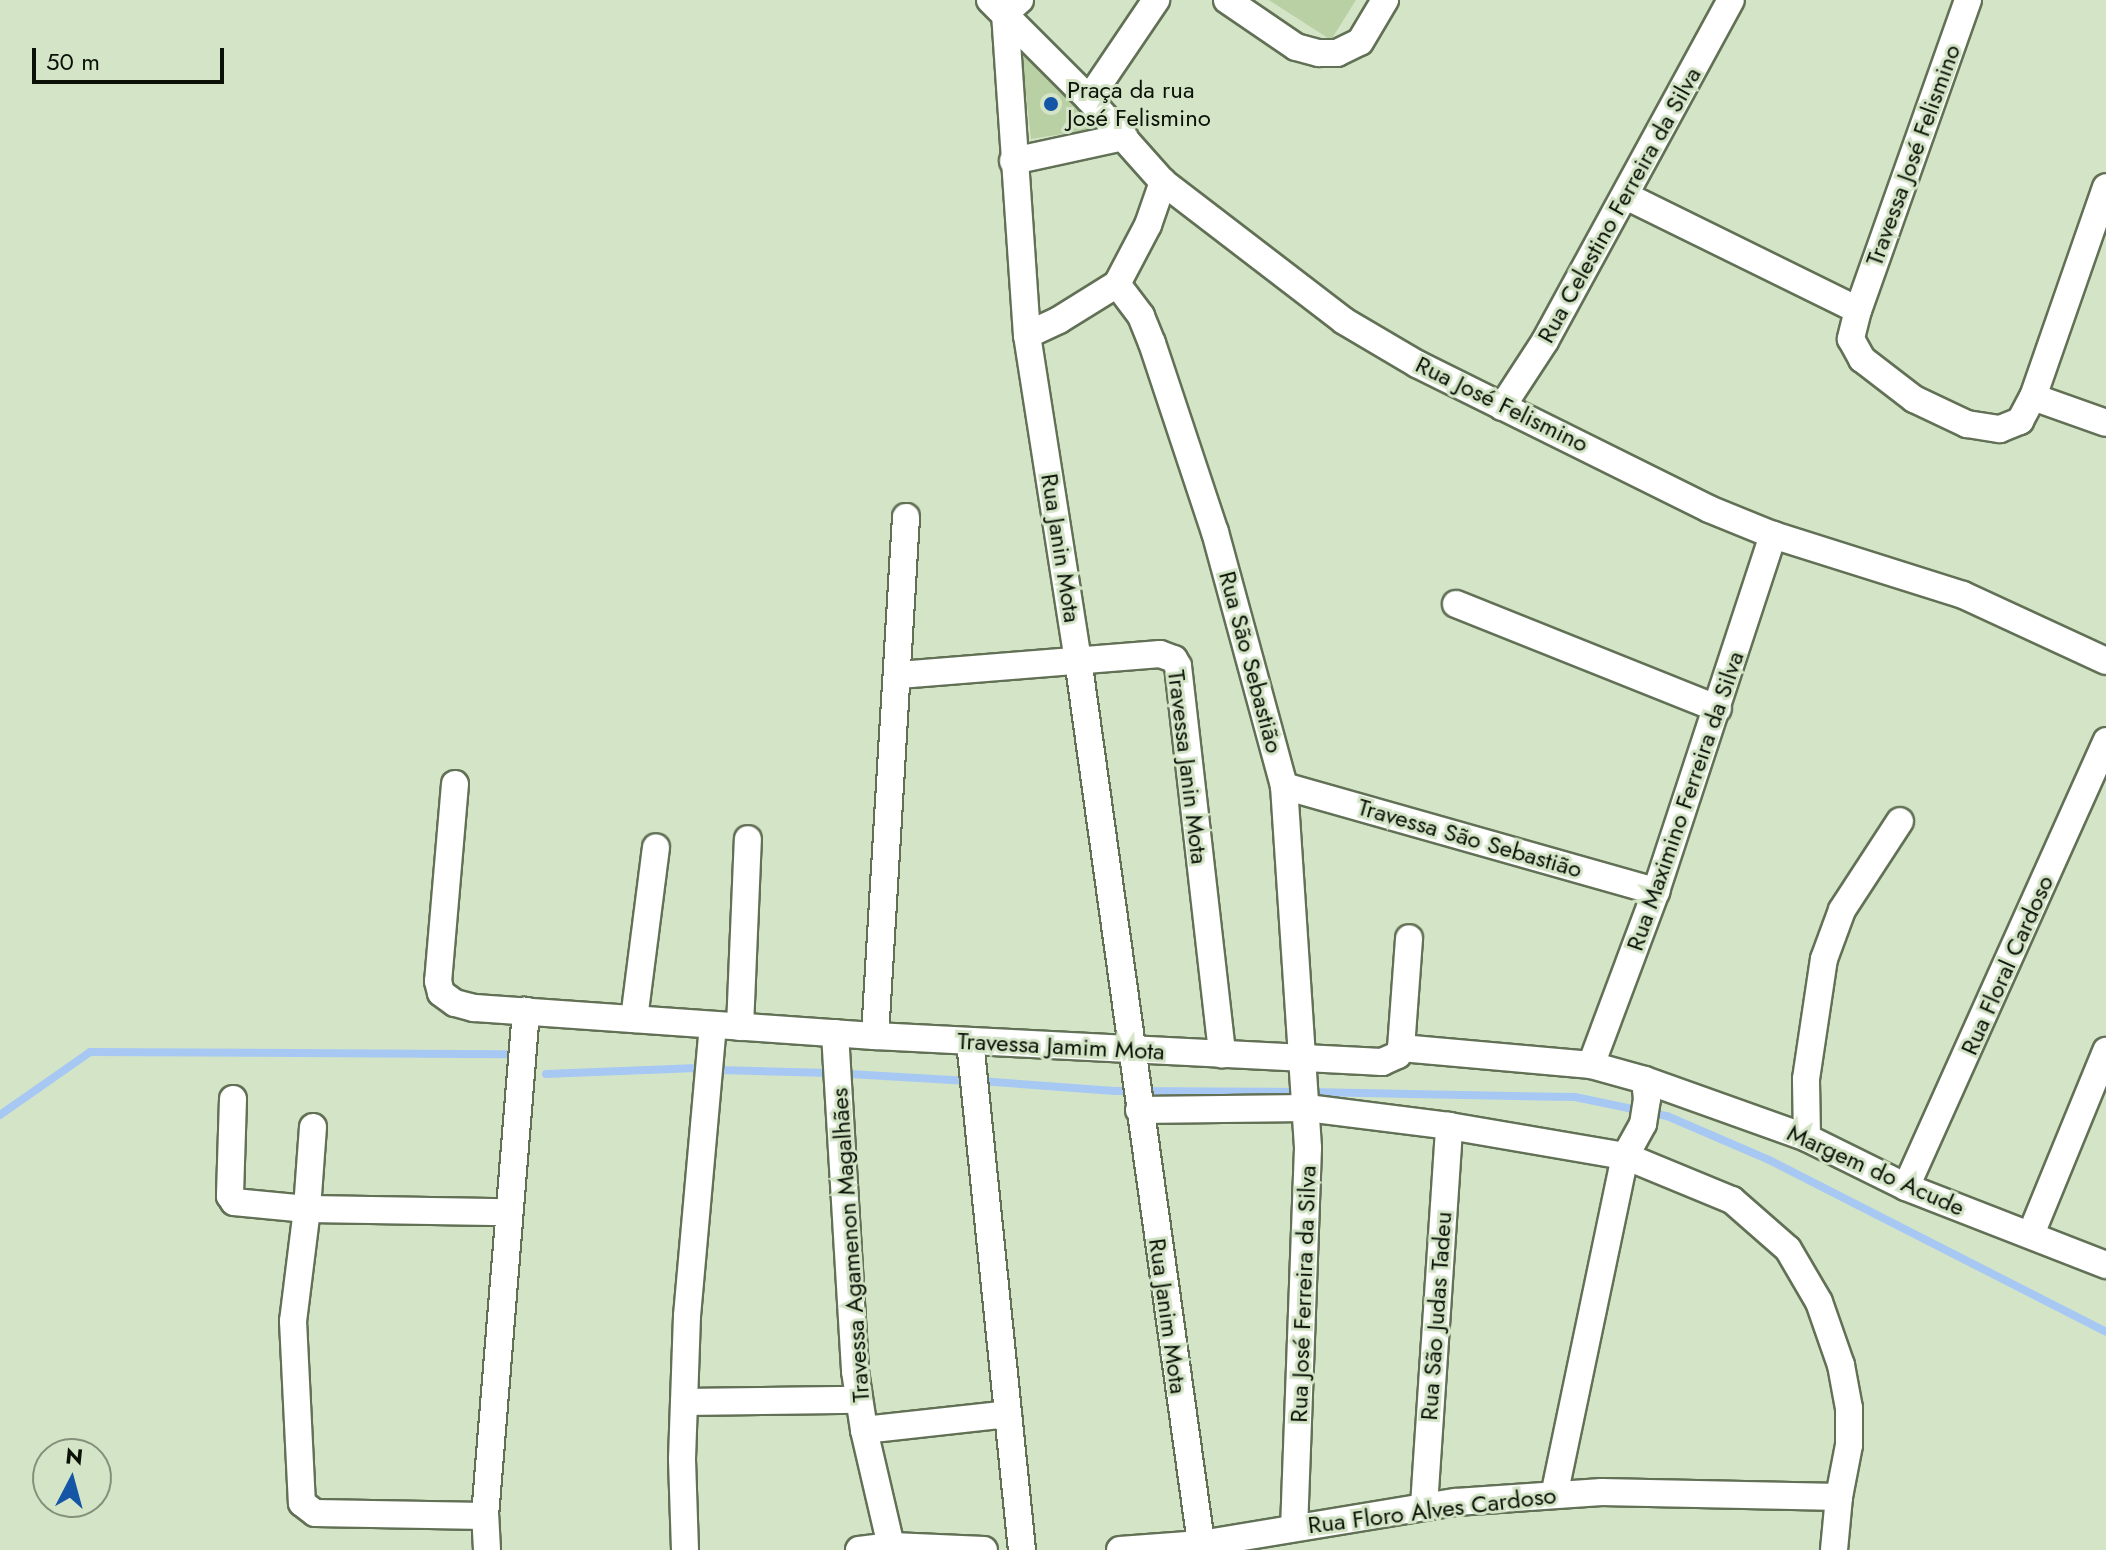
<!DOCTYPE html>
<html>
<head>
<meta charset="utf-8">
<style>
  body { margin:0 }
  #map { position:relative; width:2106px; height:1550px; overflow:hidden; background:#d4e5c7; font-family:Jost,sans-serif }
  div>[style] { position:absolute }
  .green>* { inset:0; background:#b8d0a3 }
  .stream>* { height:8px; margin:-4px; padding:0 4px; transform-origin:4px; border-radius:4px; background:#a8c8f4 }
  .roads { filter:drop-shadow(2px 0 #627156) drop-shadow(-2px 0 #627156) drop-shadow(0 2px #627156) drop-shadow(0 -2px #627156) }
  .minor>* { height:26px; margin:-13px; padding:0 13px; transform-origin:13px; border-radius:13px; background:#fff }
  .dots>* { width:22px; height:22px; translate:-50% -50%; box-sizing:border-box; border:4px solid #d4e5c7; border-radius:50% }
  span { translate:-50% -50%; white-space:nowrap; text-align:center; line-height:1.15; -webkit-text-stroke:6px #d4e5c7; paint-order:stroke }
  .poi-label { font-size:24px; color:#0b1107 }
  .left { translate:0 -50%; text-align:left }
  .street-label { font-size:24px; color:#0b1107 }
  .north { position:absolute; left:32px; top:1438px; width:80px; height:80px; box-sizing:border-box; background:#d4e5c7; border:2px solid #84907a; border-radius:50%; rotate:6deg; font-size:22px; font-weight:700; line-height:32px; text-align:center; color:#0b1107 }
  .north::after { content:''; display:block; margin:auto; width:28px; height:36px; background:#1455a6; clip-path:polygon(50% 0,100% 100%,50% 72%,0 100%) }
  .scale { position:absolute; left:32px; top:48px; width:192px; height:36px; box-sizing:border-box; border:4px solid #0b1107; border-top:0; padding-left:10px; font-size:24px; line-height:28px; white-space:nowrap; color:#0b1107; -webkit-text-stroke:6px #d4e5c7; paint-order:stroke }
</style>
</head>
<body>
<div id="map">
  <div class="green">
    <div style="clip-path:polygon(1269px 0,1356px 0,1331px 40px)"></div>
    <div style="clip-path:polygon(1021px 50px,1107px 127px,1031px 139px)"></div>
  </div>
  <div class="stream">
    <div style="left:716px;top:1070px;width:114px;rotate:1.5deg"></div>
    <div style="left:546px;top:1074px;width:151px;rotate:-2.3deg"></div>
    <div style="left:849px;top:1074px;width:120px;rotate:3.3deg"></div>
    <div style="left:980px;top:1081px;width:135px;rotate:4.2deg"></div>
    <div style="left:1115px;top:1091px;width:184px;rotate:0.3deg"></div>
    <div style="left:1309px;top:1092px;width:266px;rotate:1.1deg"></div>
    <div style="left:1575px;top:1097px;width:94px;rotate:11.7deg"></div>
    <div style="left:1667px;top:1116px;width:111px;rotate:23.3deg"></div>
    <div style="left:1769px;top:1160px;width:378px;rotate:27deg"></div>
    <div style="left:0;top:1115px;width:110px;rotate:-35deg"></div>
    <div style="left:90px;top:1052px;width:417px;rotate:0.3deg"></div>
  </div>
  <div class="roads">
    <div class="minor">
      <div style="left:990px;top:0;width:140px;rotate:45deg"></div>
      <div style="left:1089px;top:99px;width:111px;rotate:48.3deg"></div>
      <div style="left:1163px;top:182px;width:228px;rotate:37.5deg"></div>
      <div style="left:1344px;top:321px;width:85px;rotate:30.5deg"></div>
      <div style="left:1417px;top:364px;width:326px;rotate:26.4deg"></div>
      <div style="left:1709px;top:509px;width:69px;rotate:22.1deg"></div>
      <div style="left:1773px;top:535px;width:199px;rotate:17.5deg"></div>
      <div style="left:1963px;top:595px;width:157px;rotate:24.8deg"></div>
      <div style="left:1020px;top:0;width:20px;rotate:139deg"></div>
      <div style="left:1005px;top:13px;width:323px;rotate:86.1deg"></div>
      <div style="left:1027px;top:335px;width:328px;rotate:81.1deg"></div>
      <div style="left:1078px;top:659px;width:900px;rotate:82.08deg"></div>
      <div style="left:1227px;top:0;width:83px;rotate:34.3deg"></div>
      <div style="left:1296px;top:47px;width:24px;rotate:15deg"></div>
      <div style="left:1319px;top:53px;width:18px"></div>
      <div style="left:1337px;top:53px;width:25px;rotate:-26deg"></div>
      <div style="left:1360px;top:42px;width:49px;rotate:-59.2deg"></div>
      <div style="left:1968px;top:0;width:329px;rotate:109.5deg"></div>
      <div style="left:1858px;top:310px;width:30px;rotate:104deg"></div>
      <div style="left:1851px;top:339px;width:23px;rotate:61deg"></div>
      <div style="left:1862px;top:359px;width:66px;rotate:37.6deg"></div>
      <div style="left:1914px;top:399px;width:59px;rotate:25.3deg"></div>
      <div style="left:1967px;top:424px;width:33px;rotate:9deg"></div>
      <div style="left:2000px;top:429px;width:22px;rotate:-22deg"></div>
      <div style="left:2020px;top:421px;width:27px;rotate:-62deg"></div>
      <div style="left:2033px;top:397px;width:222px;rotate:-70.8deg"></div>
      <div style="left:1089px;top:99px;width:120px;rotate:-55.9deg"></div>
      <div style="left:1013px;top:161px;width:114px;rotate:-12.2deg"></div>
      <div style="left:1626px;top:196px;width:258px;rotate:26.2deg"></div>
      <div style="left:1117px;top:284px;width:40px;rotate:53deg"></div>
      <div style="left:1141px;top:316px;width:29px;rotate:68deg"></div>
      <div style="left:1152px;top:343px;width:199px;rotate:71.6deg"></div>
      <div style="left:1215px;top:532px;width:263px;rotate:74.8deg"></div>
      <div style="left:1284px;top:786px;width:363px;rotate:86.2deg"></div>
      <div style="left:1308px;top:1148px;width:380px;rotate:92.1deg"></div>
      <div style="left:1027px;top:335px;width:35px;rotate:-25deg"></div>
      <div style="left:1059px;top:320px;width:68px;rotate:-31.8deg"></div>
      <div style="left:1117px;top:284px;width:67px;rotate:-62.3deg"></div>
      <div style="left:1148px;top:225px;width:46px;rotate:-70.8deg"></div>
      <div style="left:2033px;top:397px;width:77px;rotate:19.6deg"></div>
      <div style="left:1502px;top:407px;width:79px;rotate:-56.9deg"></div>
      <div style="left:1545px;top:341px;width:388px;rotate:-61.4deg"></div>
      <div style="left:1456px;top:604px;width:282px;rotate:21.8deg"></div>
      <div style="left:899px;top:675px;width:262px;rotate:-4.6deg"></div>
      <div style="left:1160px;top:654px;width:15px;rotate:20deg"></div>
      <div style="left:1174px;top:659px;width:8px;rotate:60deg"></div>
      <div style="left:1178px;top:666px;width:391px;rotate:83.5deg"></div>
      <div style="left:455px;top:784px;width:198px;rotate:94.9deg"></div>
      <div style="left:438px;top:981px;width:12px;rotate:76deg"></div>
      <div style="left:441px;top:993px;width:17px;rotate:36deg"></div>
      <div style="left:455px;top:1003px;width:20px;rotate:15deg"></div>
      <div style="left:474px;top:1008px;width:402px;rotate:4deg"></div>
      <div style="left:875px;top:1036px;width:508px;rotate:2.94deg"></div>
      <div style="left:1382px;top:1062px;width:17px;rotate:-24deg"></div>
      <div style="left:1398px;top:1055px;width:8px;rotate:-67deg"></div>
      <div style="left:1401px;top:1048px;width:110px;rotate:-85.8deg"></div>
      <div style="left:1284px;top:786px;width:387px;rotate:15.8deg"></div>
      <div style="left:634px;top:1019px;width:173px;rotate:-82.7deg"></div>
      <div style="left:740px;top:1027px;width:188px;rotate:-87.6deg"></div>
      <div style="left:835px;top:1033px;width:339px;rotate:86.6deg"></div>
      <div style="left:855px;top:1371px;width:60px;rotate:81.3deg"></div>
      <div style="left:864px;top:1430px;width:123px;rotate:76.9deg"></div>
      <div style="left:875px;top:1036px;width:520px;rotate:-86.58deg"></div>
      <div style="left:970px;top:1041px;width:512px;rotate:84.17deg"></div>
      <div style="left:1401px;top:1048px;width:191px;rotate:5.1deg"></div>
      <div style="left:1591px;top:1065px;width:56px;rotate:15.5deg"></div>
      <div style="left:1645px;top:1080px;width:19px;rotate:84deg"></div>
      <div style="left:1647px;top:1099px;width:25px;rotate:99deg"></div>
      <div style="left:1643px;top:1124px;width:37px;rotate:119deg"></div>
      <div style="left:1625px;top:1156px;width:343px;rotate:101.8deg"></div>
      <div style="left:1591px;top:1065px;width:186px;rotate:-69.5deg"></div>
      <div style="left:1656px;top:891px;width:375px;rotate:-71.8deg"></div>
      <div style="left:1645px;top:1080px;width:172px;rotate:19.7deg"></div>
      <div style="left:1807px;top:1138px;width:110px;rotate:26.3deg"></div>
      <div style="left:1906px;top:1187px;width:215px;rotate:21.3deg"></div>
      <div style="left:233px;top:1099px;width:97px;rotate:91.8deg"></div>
      <div style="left:230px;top:1196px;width:7px;rotate:56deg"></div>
      <div style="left:234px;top:1202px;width:73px;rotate:5.5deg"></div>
      <div style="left:307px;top:1209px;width:202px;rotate:0.9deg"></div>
      <div style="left:1139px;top:1110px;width:168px;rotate:-0.7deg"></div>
      <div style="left:1307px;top:1108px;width:143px;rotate:7.2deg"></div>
      <div style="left:1449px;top:1126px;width:179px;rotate:9.7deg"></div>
      <div style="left:1625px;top:1156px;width:116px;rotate:22.4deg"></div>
      <div style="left:1732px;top:1200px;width:74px;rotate:41.2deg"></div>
      <div style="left:1788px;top:1249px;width:61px;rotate:59.7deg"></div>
      <div style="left:1819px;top:1302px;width:67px;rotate:70.8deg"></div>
      <div style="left:1841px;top:1365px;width:44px;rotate:79.5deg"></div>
      <div style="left:1849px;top:1408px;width:37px;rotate:90deg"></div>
      <div style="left:1849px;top:1445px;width:53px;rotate:100.9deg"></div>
      <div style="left:313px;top:1127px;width:82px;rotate:94.2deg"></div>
      <div style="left:307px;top:1209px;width:113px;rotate:97.1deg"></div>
      <div style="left:293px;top:1321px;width:182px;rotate:87.2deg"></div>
      <div style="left:302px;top:1503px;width:16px;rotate:38deg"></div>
      <div style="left:315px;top:1513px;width:170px;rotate:1deg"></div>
      <div style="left:1807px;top:1138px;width:59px;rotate:-91deg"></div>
      <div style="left:1806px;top:1079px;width:121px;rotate:-81.5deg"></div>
      <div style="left:1824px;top:959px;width:52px;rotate:-69.8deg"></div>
      <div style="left:1842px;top:910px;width:106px;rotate:-56.9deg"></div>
      <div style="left:1906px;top:1187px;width:489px;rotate:-65.8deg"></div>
      <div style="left:2031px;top:1234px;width:198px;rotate:-67.7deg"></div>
      <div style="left:684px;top:1402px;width:175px;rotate:-0.7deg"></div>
      <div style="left:864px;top:1430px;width:145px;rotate:-6.3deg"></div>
      <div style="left:1424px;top:1506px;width:381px;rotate:-86.2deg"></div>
      <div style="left:487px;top:1550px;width:34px;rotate:-93deg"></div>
      <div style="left:485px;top:1516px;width:507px;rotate:-85.36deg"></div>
      <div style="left:685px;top:1550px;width:91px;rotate:-91.9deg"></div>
      <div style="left:682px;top:1459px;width:143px;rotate:-88deg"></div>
      <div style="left:687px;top:1316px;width:292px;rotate:-84.9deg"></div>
      <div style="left:859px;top:1550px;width:33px;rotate:-7deg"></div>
      <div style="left:892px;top:1546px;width:92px;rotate:2.5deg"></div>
      <div style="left:1120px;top:1550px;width:81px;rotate:-4.2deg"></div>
      <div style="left:1201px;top:1544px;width:258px;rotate:-9.4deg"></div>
      <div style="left:1456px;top:1502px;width:146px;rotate:-3.9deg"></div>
      <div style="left:1602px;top:1492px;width:237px;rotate:1.2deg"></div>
      <div style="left:1839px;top:1497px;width:53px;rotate:95.4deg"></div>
    </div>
  </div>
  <div class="dots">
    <div style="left:1051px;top:104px;background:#1455a6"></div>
  </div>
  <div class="poi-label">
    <span class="left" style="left:1067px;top:104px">Praça da rua<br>José Felismino</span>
  </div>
  <div class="street-label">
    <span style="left:1913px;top:155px;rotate:-70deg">Travessa José Felismino</span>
    <span style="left:1619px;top:205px;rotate:-61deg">Rua Celestino Ferreira da Silva</span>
    <span style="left:1502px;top:404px;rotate:26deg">Rua José Felismino</span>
    <span style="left:1061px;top:548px;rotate:81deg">Rua Janin Mota</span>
    <span style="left:1251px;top:662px;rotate:75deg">Rua São Sebastião</span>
    <span style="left:1188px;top:767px;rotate:83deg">Travessa Janin Mota</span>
    <span style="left:1685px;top:801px;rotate:-71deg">Rua Maximino Ferreira da Silva</span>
    <span style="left:1470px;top:838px;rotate:16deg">Travessa São Sebastião</span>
    <span style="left:2007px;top:965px;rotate:-66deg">Rua Floral Cardoso</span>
    <span style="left:1061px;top:1046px;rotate:3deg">Travessa Jamim Mota</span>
    <span style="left:1876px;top:1170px;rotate:24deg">Margem do Acude</span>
    <span style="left:850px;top:1245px;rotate:-94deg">Travessa Agamenon Magalhães</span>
    <span style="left:1303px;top:1294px;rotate:-88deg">Rua José Ferreira da Silva</span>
    <span style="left:1168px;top:1316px;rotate:82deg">Rua Janim Mota</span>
    <span style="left:1436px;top:1316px;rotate:-86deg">Rua São Judas Tadeu</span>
    <span style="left:1432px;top:1510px;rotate:-7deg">Rua Floro Alves Cardoso</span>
  </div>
  <div class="north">N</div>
  <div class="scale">50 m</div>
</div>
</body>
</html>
